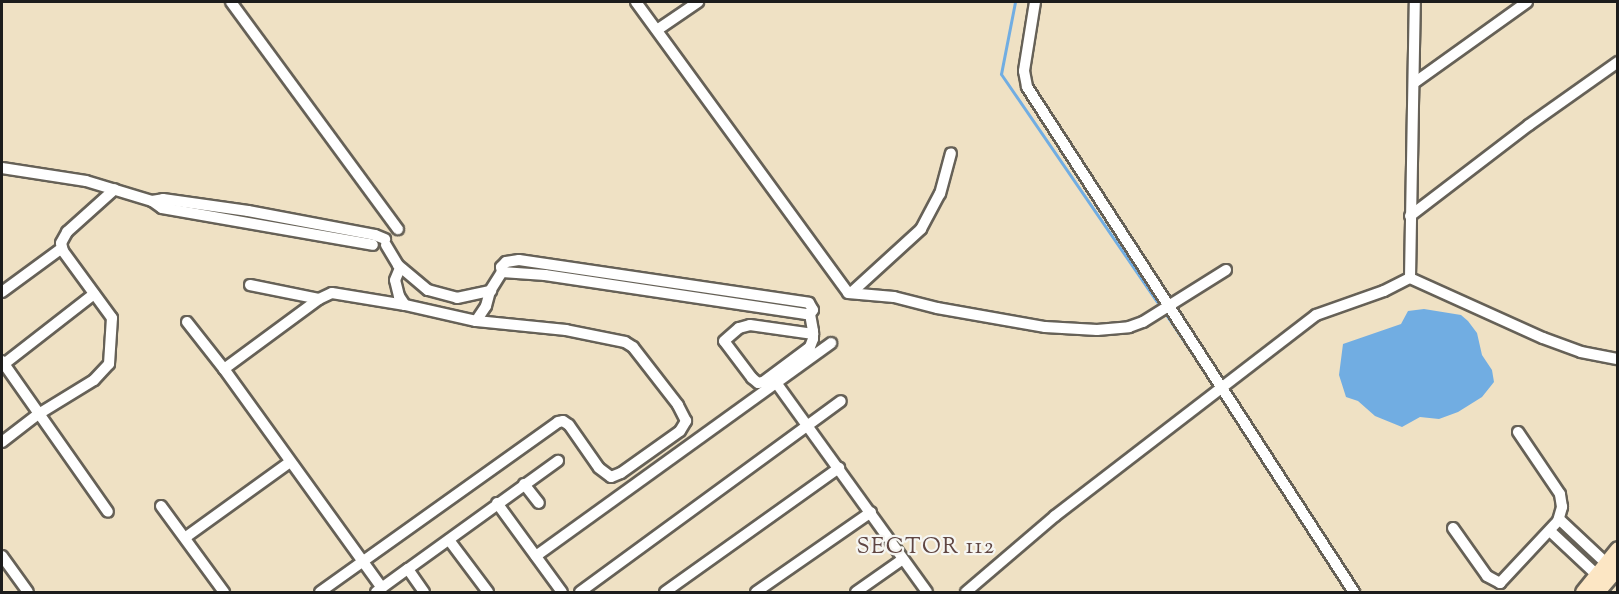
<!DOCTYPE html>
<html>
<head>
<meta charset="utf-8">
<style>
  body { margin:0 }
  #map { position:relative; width:1619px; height:594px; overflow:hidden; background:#efe1c4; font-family:"Sorts Mill Goudy",serif }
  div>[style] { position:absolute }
  .water>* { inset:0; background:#71ade2 }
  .stream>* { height:3px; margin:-1.5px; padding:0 1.5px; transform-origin:1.5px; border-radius:1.5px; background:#71ade2 }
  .roads { filter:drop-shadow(2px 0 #666157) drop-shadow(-2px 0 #666157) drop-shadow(0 2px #666157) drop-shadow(0 -2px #666157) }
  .street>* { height:10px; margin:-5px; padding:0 5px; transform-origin:5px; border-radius:5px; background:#fff }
  .secondary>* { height:15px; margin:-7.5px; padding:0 7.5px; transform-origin:7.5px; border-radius:7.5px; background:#fce6c4 }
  span { translate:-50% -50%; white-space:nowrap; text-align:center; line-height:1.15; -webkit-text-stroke:4.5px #f6f6f2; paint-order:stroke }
  .neighbourhood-label { font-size:22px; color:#604642; letter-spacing:1.5px }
  .frame { position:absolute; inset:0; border:3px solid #1c1c1c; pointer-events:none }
</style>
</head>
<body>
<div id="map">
  <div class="water">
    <div style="clip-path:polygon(1424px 309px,1461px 315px,1468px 321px,1477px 333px,1482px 355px,1492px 370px,1494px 382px,1482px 397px,1458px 412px,1439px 419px,1420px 417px,1402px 427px,1375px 416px,1358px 401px,1346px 397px,1339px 375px,1343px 344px,1401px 324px,1408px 311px)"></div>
  </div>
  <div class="stream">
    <div style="left:1015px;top:2px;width:73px;rotate:101deg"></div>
    <div style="left:1001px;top:74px;width:276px;rotate:55.6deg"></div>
    <div style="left:1165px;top:313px;width:73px;rotate:56.1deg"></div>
  </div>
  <div class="roads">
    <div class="street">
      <div style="left:231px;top:2px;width:282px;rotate:53.7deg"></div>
      <div style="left:636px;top:2px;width:360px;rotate:53.9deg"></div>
      <div style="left:848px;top:293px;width:46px;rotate:5deg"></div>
      <div style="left:894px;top:297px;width:44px;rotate:14.3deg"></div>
      <div style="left:937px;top:308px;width:110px;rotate:10deg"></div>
      <div style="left:1045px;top:327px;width:52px;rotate:3.3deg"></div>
      <div style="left:1097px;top:330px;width:32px;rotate:-5deg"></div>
      <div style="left:1129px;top:327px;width:15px;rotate:-20deg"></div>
      <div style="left:1143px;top:322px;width:98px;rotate:-32.1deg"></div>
      <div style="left:1035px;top:2px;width:70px;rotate:99.1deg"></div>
      <div style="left:1024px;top:71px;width:16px;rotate:79deg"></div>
      <div style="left:1027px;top:87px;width:602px;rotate:57.08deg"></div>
      <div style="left:657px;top:30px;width:50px;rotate:-34.3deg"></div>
      <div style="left:1414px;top:83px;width:139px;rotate:-35.6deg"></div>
      <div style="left:2px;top:168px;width:85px;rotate:8.8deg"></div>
      <div style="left:86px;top:181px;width:69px;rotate:16.9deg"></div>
      <div style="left:152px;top:201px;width:12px;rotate:35deg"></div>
      <div style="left:162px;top:208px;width:214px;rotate:9.9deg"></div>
      <div style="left:152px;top:201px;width:11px;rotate:-10deg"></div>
      <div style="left:163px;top:199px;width:86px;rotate:8deg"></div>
      <div style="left:248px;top:211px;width:129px;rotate:10.7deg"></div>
      <div style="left:375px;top:235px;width:11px;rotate:22deg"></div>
      <div style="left:1410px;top:216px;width:150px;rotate:-37.4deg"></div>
      <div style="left:1529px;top:125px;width:109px;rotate:-35.3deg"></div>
      <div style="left:386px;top:245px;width:23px;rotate:59deg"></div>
      <div style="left:398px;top:265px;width:39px;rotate:40deg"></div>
      <div style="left:428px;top:290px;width:30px;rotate:15deg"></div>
      <div style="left:457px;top:298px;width:35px;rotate:-12deg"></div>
      <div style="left:519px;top:260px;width:293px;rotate:8.4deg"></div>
      <div style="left:809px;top:303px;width:8px;rotate:60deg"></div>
      <div style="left:813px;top:310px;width:5px;rotate:127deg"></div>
      <div style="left:810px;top:314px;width:4px;rotate:180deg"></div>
      <div style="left:806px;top:314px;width:264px;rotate:-171.5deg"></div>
      <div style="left:545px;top:275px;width:43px;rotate:-176deg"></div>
      <div style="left:502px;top:272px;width:5px;rotate:-101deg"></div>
      <div style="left:501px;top:267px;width:7px;rotate:-45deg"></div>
      <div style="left:506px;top:262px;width:13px;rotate:-9deg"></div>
      <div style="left:1410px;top:278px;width:276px;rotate:-89deg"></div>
      <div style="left:1410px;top:278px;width:146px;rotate:24.3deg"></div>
      <div style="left:1543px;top:338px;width:40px;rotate:20.2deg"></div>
      <div style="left:1581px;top:352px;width:38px;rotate:11deg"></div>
      <div style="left:250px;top:285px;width:70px;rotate:11.5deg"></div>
      <div style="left:2px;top:292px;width:74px;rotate:-36.3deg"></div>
      <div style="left:851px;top:293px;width:95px;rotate:-42.4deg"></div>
      <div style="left:921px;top:229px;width:40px;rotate:-62deg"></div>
      <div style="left:940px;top:194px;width:42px;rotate:-75deg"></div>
      <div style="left:810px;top:314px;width:17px;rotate:80deg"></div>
      <div style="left:813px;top:331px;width:8px;rotate:90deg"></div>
      <div style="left:813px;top:339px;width:9px;rotate:111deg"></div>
      <div style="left:810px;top:347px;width:59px;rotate:143.3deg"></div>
      <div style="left:763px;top:382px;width:5px;rotate:169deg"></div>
      <div style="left:758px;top:383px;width:8px;rotate:-140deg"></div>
      <div style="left:752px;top:378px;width:46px;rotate:-127.1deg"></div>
      <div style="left:724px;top:341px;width:20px;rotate:-41deg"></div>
      <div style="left:739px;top:328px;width:11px;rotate:-15deg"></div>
      <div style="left:750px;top:325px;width:64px;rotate:8.1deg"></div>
      <div style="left:476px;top:321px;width:18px;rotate:-56deg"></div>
      <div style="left:486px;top:306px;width:16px;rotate:-75deg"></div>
      <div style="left:490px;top:291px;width:22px;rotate:-58deg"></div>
      <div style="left:187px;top:322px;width:60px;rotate:51.8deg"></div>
      <div style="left:2px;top:361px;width:184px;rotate:54.9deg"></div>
      <div style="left:4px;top:364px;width:114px;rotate:-37.9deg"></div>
      <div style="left:777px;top:384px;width:256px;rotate:54.2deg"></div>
      <div style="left:2px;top:442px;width:44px;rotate:-37.6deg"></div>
      <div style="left:37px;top:415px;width:67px;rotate:-31.6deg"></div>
      <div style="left:94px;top:380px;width:22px;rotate:-47deg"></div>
      <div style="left:109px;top:364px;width:46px;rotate:-86.3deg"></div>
      <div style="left:112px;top:318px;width:83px;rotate:-126.2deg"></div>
      <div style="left:63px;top:251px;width:8px;rotate:-104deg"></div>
      <div style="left:61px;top:243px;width:13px;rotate:-61deg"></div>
      <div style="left:67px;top:232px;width:64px;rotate:-41.9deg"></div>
      <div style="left:524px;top:484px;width:24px;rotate:52deg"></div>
      <div style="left:497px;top:503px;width:110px;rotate:53.9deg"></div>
      <div style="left:161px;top:506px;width:107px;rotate:53.8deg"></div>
      <div style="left:1559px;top:519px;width:64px;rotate:43.1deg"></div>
      <div style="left:1453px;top:528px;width:59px;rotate:54.7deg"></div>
      <div style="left:1487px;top:576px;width:15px;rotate:28deg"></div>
      <div style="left:1500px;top:583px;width:85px;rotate:-46.9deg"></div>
      <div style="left:1558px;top:521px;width:15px;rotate:-74deg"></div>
      <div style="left:1562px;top:507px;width:13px;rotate:-99deg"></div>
      <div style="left:1560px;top:494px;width:75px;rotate:-124.1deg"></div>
      <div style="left:1550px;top:531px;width:64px;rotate:43.1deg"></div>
      <div style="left:186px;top:537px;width:128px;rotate:-35.8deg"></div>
      <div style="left:449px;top:540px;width:65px;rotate:53.1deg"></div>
      <div style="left:2px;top:556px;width:44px;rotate:54.2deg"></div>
      <div style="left:536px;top:556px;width:364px;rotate:-35.8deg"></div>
      <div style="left:382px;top:588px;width:270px;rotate:-125.8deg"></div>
      <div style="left:224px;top:369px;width:118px;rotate:-36.4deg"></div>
      <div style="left:319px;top:299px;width:14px;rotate:-25deg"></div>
      <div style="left:332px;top:293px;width:74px;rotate:9.3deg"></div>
      <div style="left:320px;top:592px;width:292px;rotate:-35.5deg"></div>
      <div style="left:558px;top:422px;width:5px;rotate:-11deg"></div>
      <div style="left:563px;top:421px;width:7px;rotate:34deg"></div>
      <div style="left:569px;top:425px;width:52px;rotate:55.1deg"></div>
      <div style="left:599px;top:468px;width:15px;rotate:37deg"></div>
      <div style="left:611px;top:477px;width:11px;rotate:-22deg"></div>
      <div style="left:621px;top:473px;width:72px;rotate:-35.4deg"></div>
      <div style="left:680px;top:431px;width:12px;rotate:-59deg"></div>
      <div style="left:686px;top:421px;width:18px;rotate:-117deg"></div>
      <div style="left:678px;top:405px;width:73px;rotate:-127.8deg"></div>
      <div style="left:633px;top:347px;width:9px;rotate:-148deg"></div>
      <div style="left:625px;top:342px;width:60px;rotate:-168.5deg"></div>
      <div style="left:566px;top:330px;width:90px;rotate:-174.3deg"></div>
      <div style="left:476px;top:321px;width:73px;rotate:-167.3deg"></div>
      <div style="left:405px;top:305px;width:11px;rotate:-124deg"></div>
      <div style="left:399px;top:296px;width:16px;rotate:-104deg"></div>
      <div style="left:395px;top:280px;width:13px;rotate:-67deg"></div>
      <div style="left:376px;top:592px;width:39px;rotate:-36deg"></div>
      <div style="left:424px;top:592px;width:28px;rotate:-125deg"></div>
      <div style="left:408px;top:569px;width:185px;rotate:-35.8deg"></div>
      <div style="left:580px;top:592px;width:323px;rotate:-36.2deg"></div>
      <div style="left:665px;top:592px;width:214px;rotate:-35.5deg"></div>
      <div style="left:756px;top:592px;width:140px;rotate:-34.8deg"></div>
      <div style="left:856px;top:592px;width:57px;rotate:-35.1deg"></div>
      <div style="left:966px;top:592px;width:117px;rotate:-40.5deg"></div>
      <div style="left:1055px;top:516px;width:329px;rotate:-37.6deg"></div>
      <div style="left:1316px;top:315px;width:72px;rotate:-19.4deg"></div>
      <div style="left:1384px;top:291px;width:29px;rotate:-27deg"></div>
    </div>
    <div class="secondary">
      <div style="left:1583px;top:592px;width:55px;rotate:-50.9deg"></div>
      <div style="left:1596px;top:592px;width:33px;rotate:-49deg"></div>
    </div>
  </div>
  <div class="neighbourhood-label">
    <span style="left:926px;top:549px">SECTOR 112</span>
  </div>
  <div class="frame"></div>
</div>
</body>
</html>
